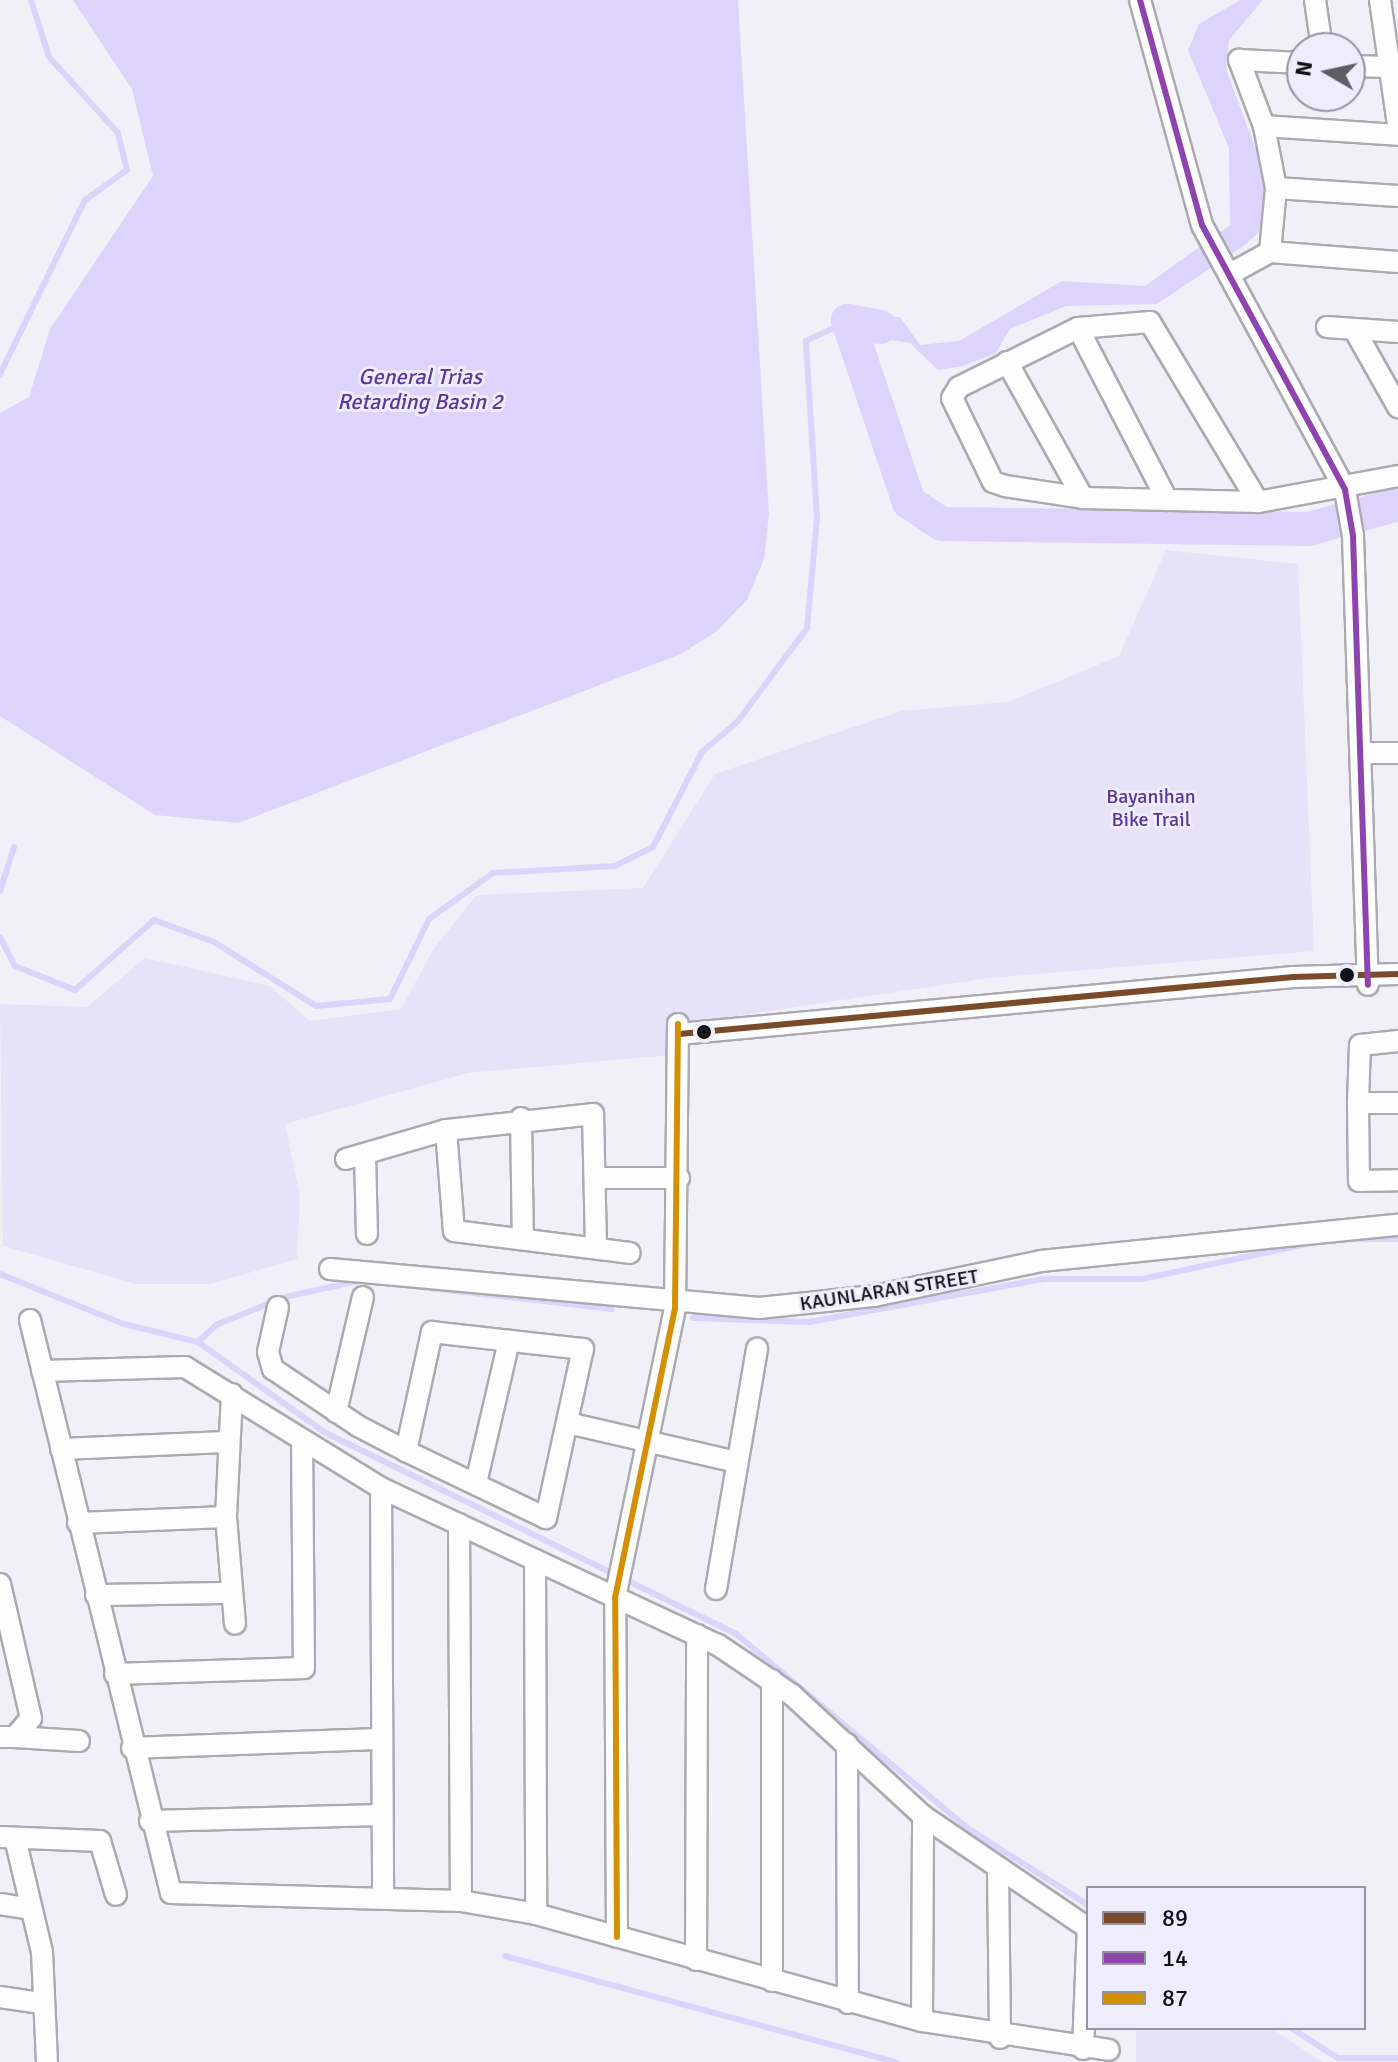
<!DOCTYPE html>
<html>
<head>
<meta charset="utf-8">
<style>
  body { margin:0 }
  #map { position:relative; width:1398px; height:2062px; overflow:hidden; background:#f1f0f8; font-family:Signika,sans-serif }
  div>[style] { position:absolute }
  .green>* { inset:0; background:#e6e2f7 }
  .water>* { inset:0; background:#dcd4fb }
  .stream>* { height:6px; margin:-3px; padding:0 3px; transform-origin:3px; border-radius:3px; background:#dcd4fb }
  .river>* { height:34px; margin:-17px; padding:0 17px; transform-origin:17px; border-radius:17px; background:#dcd4fb }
  .roads { filter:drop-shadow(2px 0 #abaab0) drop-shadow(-2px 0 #abaab0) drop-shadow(0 2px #abaab0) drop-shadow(0 -2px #abaab0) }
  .minor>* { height:20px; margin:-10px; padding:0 10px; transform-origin:10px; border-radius:10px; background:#fdfdfe }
  .bus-1>* { height:6px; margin:-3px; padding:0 3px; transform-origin:3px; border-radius:3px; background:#7a4b2a }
  .bus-2>* { height:6px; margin:-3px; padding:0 3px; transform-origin:3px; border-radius:3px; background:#8e44ad }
  .bus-3>* { height:6px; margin:-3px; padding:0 3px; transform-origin:3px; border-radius:3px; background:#d49003 }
  .dots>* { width:22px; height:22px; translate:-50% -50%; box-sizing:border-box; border:4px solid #efecfb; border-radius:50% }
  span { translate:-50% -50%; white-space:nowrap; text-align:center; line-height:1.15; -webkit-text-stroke:6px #efecfb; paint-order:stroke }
  .park-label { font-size:20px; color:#593799 }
  .street-label { font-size:20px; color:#111015 }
  .water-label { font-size:22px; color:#5b399b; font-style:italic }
  .legend { position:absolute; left:1086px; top:1886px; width:280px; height:144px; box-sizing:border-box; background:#efecfb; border:2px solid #96949f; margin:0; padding:10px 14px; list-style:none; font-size:24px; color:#111015 }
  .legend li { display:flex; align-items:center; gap:16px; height:40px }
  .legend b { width:40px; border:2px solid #96949f }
  .north { position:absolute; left:1286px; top:32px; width:80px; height:80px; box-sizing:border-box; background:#efecfb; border:2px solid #96949f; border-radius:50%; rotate:279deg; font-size:22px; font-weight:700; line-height:32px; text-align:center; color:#111015 }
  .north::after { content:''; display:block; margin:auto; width:28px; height:36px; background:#5f5e64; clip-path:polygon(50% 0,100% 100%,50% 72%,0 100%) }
</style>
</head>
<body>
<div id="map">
  <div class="green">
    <div style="clip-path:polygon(1166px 550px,1298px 564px,1314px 951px,989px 978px,669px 1026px,670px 1055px,468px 1073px,285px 1124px,300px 1197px,297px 1259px,210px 1284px,136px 1284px,3px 1246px,0 1004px,87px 1007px,145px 958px,270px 986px,310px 1021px,401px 1009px,433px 950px,476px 895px,643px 888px,715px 774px,901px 711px,1008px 702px,1119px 656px)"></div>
    <div style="clip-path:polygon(1136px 2028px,1271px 2028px,1322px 2062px,1136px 2062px)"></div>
  </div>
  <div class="water">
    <div style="clip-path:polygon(73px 0,738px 0,769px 514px,764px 559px,747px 600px,717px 631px,681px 654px,238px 823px,155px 815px,0 716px,0 413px,29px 397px,50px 329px,153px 176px,132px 89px)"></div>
    <div style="clip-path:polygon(1240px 0,1263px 0,1229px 40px,1226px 69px,1263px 169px,1264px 227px,1245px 245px,1157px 304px,1066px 306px,1010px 329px,996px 353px,963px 366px,938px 370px,910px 343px,830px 330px,836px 316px,900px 317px,920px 345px,959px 341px,1062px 281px,1145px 286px,1230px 225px,1229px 148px,1188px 50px,1199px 24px)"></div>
  </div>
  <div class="stream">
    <div style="left:0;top:374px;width:194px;rotate:-64deg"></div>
    <div style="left:85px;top:200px;width:52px;rotate:-35.5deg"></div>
    <div style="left:127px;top:170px;width:38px;rotate:-104deg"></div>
    <div style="left:118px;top:133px;width:103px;rotate:-132.2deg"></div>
    <div style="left:49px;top:57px;width:60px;rotate:-107.5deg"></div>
    <div style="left:0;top:891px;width:46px;rotate:-72.3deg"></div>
    <div style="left:0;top:937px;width:33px;rotate:63deg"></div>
    <div style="left:15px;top:966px;width:65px;rotate:21.8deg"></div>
    <div style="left:75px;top:990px;width:106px;rotate:-41.5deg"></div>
    <div style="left:154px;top:920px;width:64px;rotate:20.1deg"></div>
    <div style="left:214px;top:942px;width:120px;rotate:32.1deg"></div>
    <div style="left:316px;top:1006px;width:74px;rotate:-5.4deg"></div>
    <div style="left:390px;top:999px;width:89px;rotate:-64deg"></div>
    <div style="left:429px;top:919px;width:79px;rotate:-35.7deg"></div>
    <div style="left:493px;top:873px;width:122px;rotate:-3.3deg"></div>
    <div style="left:615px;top:866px;width:42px;rotate:-26.6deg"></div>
    <div style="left:653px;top:847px;width:107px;rotate:-62.7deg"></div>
    <div style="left:702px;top:752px;width:48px;rotate:-40.7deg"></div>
    <div style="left:738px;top:721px;width:116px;rotate:-53.4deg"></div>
    <div style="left:807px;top:628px;width:110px;rotate:-84.8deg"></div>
    <div style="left:817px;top:518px;width:177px;rotate:-93.6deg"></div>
    <div style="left:806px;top:341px;width:31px;rotate:-25deg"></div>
    <div style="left:1350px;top:1239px;width:48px"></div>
    <div style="left:0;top:1274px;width:134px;rotate:22deg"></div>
    <div style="left:124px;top:1324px;width:76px;rotate:13.7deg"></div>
    <div style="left:198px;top:1342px;width:25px;rotate:-43deg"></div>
    <div style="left:216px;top:1325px;width:74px;rotate:-22.1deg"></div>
    <div style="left:285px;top:1297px;width:79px;rotate:-12.4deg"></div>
    <div style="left:413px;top:1286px;width:200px;rotate:6.6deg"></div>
    <div style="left:693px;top:1318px;width:116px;rotate:2deg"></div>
    <div style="left:809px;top:1322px;width:238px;rotate:-10.4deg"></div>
    <div style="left:1043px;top:1279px;width:99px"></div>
    <div style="left:1142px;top:1279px;width:173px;rotate:-12deg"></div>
    <div style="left:198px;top:1342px;width:155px;rotate:35.5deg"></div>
    <div style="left:324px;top:1432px;width:458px;rotate:26.1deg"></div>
    <div style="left:735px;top:1633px;width:302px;rotate:40deg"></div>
    <div style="left:966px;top:1827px;width:145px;rotate:32.6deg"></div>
    <div style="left:505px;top:1956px;width:405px;rotate:15.2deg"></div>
    <div style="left:1291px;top:2028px;width:56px;rotate:32.6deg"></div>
    <div style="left:1338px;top:2058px;width:60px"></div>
  </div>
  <div class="river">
    <div style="left:880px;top:327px;width:33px;rotate:-169deg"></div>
    <div style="left:848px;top:321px;width:191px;rotate:71.4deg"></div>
    <div style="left:909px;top:502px;width:40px;rotate:34deg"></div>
    <div style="left:942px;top:524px;width:367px;rotate:0.8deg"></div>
    <div style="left:1309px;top:529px;width:92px;rotate:-15.7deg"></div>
  </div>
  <div class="roads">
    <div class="minor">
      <div style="left:1140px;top:0;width:233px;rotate:74.6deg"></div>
      <div style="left:1202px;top:225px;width:301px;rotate:61.6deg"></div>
      <div style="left:1345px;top:490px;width:47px;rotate:80.1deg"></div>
      <div style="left:1353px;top:536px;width:449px;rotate:88.1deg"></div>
      <div style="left:1315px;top:0;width:49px;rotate:81.7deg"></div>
      <div style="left:1380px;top:0;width:126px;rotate:81.8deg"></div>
      <div style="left:1350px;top:66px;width:40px;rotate:1.4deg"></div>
      <div style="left:1264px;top:126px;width:134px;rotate:3.8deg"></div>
      <div style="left:1276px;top:188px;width:122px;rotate:3.8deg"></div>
      <div style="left:1270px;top:252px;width:64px;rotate:-84.6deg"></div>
      <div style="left:1276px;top:188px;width:63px;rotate:-101deg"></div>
      <div style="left:1264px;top:126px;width:71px;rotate:-110.7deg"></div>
      <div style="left:1239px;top:60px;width:63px;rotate:2.7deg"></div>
      <div style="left:1230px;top:274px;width:46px;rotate:-28.8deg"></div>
      <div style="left:1270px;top:252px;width:128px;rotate:4.5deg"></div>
      <div style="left:1327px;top:327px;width:71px;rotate:4deg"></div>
      <div style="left:1078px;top:328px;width:194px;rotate:62.6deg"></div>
      <div style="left:1354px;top:329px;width:90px;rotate:60.6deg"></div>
      <div style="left:1007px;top:362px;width:156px;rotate:60.8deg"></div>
      <div style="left:1258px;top:502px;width:210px;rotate:-121deg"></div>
      <div style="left:1150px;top:322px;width:72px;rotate:175.2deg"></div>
      <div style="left:1078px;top:328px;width:133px;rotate:153.6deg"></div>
      <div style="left:959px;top:387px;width:13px;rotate:122deg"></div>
      <div style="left:952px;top:398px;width:93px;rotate:64deg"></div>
      <div style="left:993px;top:482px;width:13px;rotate:18deg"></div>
      <div style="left:1005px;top:486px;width:79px;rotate:8.7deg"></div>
      <div style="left:1083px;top:498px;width:175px;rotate:1.3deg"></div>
      <div style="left:1258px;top:502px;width:142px;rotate:-10.5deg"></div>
      <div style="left:1361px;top:753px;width:37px"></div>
      <div style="left:679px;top:1034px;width:617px;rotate:-5.3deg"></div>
      <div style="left:1293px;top:977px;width:105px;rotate:-1.6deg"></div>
      <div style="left:1398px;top:1041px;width:38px;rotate:174deg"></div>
      <div style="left:1360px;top:1045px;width:58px;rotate:92deg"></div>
      <div style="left:1358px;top:1103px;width:78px;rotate:89.3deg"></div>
      <div style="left:1359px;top:1181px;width:39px;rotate:-1deg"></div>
      <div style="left:1358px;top:1103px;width:40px"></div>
      <div style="left:521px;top:1118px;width:121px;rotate:89.1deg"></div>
      <div style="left:446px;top:1130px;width:101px;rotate:85.5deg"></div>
      <div style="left:454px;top:1231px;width:177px;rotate:7.1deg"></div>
      <div style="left:365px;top:1154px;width:80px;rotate:88.6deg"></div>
      <div style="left:346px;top:1159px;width:104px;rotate:-16.2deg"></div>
      <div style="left:446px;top:1130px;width:148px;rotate:-6.2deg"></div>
      <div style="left:593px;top:1114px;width:134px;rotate:88.7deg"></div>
      <div style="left:596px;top:1178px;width:83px"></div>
      <div style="left:330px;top:1269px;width:431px;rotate:5.2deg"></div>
      <div style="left:759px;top:1308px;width:116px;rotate:-6deg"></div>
      <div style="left:874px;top:1296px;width:171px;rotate:-11.8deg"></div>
      <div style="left:1041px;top:1261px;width:359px;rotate:-5.8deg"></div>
      <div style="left:278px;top:1307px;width:46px;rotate:102.5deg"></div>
      <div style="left:268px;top:1352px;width:18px;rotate:74deg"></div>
      <div style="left:273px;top:1369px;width:102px;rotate:33.8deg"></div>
      <div style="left:358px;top:1426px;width:54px;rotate:27.5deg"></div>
      <div style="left:406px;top:1451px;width:155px;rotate:25.6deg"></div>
      <div style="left:546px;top:1518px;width:173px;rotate:-77.7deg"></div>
      <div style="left:583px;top:1349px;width:152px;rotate:-173.6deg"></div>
      <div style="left:432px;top:1332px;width:122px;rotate:102.3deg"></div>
      <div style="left:30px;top:1320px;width:590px;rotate:76.18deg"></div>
      <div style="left:171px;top:1893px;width:290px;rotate:1.6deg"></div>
      <div style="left:461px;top:1901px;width:76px;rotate:9.8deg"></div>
      <div style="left:536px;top:1914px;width:401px;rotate:15.5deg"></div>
      <div style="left:922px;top:2021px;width:189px;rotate:8.8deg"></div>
      <div style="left:42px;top:1371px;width:143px;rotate:-1.6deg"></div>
      <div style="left:185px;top:1367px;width:230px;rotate:31.7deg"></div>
      <div style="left:381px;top:1488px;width:372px;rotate:25deg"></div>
      <div style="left:718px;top:1645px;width:89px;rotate:34deg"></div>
      <div style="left:792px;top:1695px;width:178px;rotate:42.7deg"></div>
      <div style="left:923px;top:1816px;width:199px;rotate:34.2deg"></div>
      <div style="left:232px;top:1394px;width:123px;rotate:92.8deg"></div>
      <div style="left:226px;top:1517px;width:107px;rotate:85.2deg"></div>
      <div style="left:336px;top:1412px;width:118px;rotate:-76.8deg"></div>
      <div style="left:568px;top:1423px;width:173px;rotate:13deg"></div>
      <div style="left:61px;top:1449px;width:165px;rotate:-2.4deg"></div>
      <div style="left:476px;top:1483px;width:146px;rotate:-76.9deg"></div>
      <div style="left:381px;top:1488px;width:408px;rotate:89.7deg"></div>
      <div style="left:78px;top:1523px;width:148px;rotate:-2.3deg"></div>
      <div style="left:459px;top:1524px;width:377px;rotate:89.7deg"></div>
      <div style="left:535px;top:1560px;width:354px;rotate:89.8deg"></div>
      <div style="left:0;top:1584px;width:138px;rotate:77deg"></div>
      <div style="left:31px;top:1718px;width:25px;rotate:130deg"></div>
      <div style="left:15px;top:1737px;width:15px;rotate:180deg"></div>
      <div style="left:716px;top:1589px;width:244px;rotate:-80.3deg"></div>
      <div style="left:96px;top:1595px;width:133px;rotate:-0.9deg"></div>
      <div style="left:115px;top:1674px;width:189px;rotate:-1.8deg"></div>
      <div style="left:304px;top:1668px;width:225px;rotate:-90.5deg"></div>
      <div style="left:15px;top:1737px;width:64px;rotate:3.6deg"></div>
      <div style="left:847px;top:1744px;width:259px;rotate:89.8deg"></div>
      <div style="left:132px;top:1748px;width:250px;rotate:-2.1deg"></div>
      <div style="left:150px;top:1821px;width:232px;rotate:-1.5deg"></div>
      <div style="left:0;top:1837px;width:100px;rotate:2.3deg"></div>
      <div style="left:100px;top:1841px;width:56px;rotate:73.5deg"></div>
      <div style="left:15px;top:1838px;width:117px;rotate:76.7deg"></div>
      <div style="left:42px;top:1952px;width:110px;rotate:87.4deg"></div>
      <div style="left:998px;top:1869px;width:169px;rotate:89.3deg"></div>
      <div style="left:0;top:1904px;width:31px;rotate:9deg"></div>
      <div style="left:617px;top:1937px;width:339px;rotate:-90.3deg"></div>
      <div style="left:615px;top:1598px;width:295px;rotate:-78.3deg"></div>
      <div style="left:675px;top:1309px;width:285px;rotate:-89.4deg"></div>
      <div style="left:696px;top:1960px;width:325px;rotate:-89.8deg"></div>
      <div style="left:772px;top:1981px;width:301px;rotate:-90deg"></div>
      <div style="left:0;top:1997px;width:40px;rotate:8.5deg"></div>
      <div style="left:922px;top:2021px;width:205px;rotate:-89.7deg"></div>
      <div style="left:1083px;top:2049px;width:122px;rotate:-87.7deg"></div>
    </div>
  </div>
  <div class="bus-1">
    <div style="left:679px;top:1034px;width:617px;rotate:-5.3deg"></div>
    <div style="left:1293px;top:977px;width:105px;rotate:-1.6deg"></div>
  </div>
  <div class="bus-2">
    <div style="left:1140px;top:0;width:233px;rotate:74.6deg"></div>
    <div style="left:1202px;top:225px;width:301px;rotate:61.6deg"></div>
    <div style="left:1345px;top:490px;width:47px;rotate:80.1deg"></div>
    <div style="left:1353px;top:536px;width:449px;rotate:88.1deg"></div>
  </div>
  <div class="bus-3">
    <div style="left:617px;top:1937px;width:339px;rotate:-90.3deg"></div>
    <div style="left:615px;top:1598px;width:295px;rotate:-78.3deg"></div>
    <div style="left:675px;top:1309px;width:285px;rotate:-89.4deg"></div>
  </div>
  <div class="dots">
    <div style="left:1347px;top:975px;background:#111015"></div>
    <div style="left:704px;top:1032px;background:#111015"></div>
  </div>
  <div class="park-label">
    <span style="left:1151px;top:808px">Bayanihan<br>Bike Trail</span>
  </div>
  <div class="street-label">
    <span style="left:889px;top:1290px;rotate:-9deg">KAUNLARAN STREET</span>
  </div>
  <div class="water-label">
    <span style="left:420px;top:389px">General Trias<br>Retarding Basin 2</span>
  </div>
  <ul class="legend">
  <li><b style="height:10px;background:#7a4b2a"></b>89</li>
  <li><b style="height:10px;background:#8e44ad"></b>14</li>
  <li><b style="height:10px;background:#d49003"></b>87</li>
  </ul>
  <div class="north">N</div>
</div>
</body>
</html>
